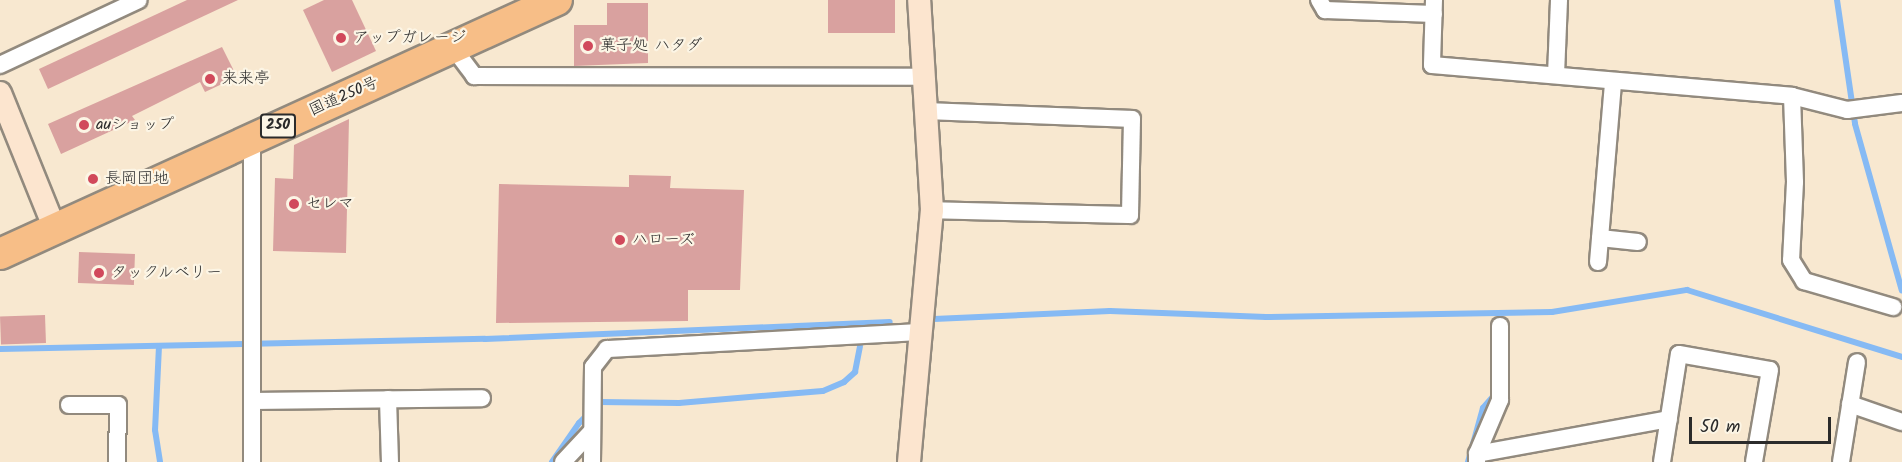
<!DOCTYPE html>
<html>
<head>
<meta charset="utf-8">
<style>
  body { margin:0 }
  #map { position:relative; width:1902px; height:462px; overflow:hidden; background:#f8e8d0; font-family:Kalam,"Klee One",sans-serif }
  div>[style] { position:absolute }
  .stream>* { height:6px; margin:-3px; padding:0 3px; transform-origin:3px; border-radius:3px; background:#86baf4 }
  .building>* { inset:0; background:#d9a19f; transform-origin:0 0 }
  .roads { filter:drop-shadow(2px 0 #928a7e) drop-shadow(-2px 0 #928a7e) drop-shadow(0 2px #928a7e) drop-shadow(0 -2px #928a7e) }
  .street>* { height:16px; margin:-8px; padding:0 8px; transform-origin:8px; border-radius:8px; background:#fff }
  .secondary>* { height:22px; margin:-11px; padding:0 11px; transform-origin:11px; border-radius:11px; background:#fce5cf }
  .highway>* { height:30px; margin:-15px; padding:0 15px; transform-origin:15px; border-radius:15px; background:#f7be87 }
  .dots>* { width:16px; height:16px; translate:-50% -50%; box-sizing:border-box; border:3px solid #fcf5e5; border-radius:50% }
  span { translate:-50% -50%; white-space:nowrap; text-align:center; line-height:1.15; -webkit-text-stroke:4.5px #fcf5e5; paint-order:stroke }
  .shield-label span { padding:2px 4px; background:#fcf5e5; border:2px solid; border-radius:4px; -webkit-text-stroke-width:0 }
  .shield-label { font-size:15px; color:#2b2b2b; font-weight:700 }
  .poi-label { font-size:16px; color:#2b2b2b }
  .left { translate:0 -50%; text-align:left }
  .street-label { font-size:16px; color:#2b2b2b }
  .scale { position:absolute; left:1689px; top:417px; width:142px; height:27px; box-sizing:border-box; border:3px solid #2b2b2b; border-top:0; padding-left:8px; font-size:18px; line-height:21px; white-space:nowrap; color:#2b2b2b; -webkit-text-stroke:4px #fcf5e5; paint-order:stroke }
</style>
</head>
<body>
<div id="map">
  <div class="stream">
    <div style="left:1837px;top:0;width:125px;rotate:81.7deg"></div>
    <div style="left:1855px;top:124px;width:173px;rotate:74.3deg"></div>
    <div style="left:934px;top:319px;width:176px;rotate:-2.6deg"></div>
    <div style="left:1110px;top:311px;width:156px;rotate:2.2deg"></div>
    <div style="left:1266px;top:317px;width:286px;rotate:-1deg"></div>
    <div style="left:1552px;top:312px;width:137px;rotate:-9.3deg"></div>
    <div style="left:1687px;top:290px;width:225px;rotate:17.3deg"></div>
    <div style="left:159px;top:346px;width:84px;rotate:92.7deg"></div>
    <div style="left:155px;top:430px;width:32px;rotate:81deg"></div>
    <div style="left:0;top:349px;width:485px;rotate:-1.2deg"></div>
    <div style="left:485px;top:339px;width:405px;rotate:-2.4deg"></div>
    <div style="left:552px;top:462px;width:47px;rotate:-55.3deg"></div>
    <div style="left:579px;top:423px;width:30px;rotate:-45deg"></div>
    <div style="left:600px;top:402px;width:79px;rotate:0.7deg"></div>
    <div style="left:679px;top:403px;width:144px;rotate:-4.8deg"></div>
    <div style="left:823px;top:391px;width:23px;rotate:-23deg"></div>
    <div style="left:844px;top:382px;width:15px;rotate:-42deg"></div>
    <div style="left:855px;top:372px;width:26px;rotate:-79deg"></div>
    <div style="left:1468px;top:462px;width:56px;rotate:-74.5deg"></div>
    <div style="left:1483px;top:408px;width:21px;rotate:-49deg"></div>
  </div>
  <div class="building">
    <div style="clip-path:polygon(187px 0,238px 0,48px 89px,39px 69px)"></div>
    <div style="clip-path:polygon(324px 0,352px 0,376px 51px,332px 72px,303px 10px)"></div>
    <div style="left:828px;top:0;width:67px;height:33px"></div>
    <div style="clip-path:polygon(607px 3px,648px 3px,648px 63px,574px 66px,574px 25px,607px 25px)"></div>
    <div style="clip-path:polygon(222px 47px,237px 77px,205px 92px,200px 82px,132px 116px,135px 120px,61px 154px,48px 124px)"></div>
    <div style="clip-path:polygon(349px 119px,346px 253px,273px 251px,275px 178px,293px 179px,294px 145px)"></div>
    <div style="clip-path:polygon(629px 175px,671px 176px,670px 188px,744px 190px,740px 290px,688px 290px,688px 321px,496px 323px,499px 184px,629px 187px)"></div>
    <div style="left:79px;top:252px;width:56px;height:31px;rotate:2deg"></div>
    <div style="left:45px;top:315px;width:28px;height:45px;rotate:88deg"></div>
  </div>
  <div class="roads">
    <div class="street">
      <div style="left:1319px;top:0;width:12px;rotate:59deg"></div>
      <div style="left:1325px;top:10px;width:109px;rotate:2.1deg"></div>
      <div style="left:1434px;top:0;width:65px;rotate:91.8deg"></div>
      <div style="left:1432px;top:65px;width:361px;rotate:4.9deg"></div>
      <div style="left:1792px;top:96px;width:57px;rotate:14.3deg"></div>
      <div style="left:1847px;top:110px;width:55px;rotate:-7.3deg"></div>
      <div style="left:454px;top:49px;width:34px;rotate:53deg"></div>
      <div style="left:474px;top:76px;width:450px;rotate:0.1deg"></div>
      <div style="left:0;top:65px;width:153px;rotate:-25.1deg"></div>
      <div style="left:1556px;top:75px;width:75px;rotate:-87.7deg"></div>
      <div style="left:1792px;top:96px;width:86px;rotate:88deg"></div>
      <div style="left:1795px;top:182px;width:78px;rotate:92.9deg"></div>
      <div style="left:1791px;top:260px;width:25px;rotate:58deg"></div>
      <div style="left:1804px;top:281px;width:93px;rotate:16.3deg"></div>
      <div style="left:927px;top:111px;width:205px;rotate:2.2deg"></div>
      <div style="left:1132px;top:119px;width:96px;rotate:91.2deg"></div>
      <div style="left:1130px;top:215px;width:198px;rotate:-178.6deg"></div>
      <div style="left:252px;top:138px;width:324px;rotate:90deg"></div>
      <div style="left:1600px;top:238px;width:38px;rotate:6deg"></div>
      <div style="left:1598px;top:262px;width:180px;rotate:-85.2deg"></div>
      <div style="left:388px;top:399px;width:63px;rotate:88.2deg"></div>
      <div style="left:252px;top:401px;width:230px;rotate:-0.7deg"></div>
      <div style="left:1850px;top:404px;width:55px;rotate:19.1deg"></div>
      <div style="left:69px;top:405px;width:49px"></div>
      <div style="left:118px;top:405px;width:57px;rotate:91deg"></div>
      <div style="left:1477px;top:454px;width:59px;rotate:-66.9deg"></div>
      <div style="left:1500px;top:400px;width:74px;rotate:-90deg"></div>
      <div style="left:563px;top:462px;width:42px;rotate:-46.9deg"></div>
      <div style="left:592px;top:462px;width:95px;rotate:-89.4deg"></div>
      <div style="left:593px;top:367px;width:23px;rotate:-52deg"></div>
      <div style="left:607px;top:349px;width:314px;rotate:-3.1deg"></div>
      <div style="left:1477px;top:462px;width:8px;rotate:-90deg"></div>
      <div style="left:1477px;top:454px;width:195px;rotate:-10.3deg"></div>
      <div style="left:1662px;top:462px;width:109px;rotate:-81.1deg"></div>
      <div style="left:1679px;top:354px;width:92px;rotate:10deg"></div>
      <div style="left:1770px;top:370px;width:93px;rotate:99.9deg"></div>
      <div style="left:1841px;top:462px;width:101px;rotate:-80.9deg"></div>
    </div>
    <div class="secondary">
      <div style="left:0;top:93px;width:147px;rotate:68deg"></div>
      <div style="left:909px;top:462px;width:253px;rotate:-84.8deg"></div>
      <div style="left:932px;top:210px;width:210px;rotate:-93.5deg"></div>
    </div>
    <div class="highway">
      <div style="left:0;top:254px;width:612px;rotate:-24.51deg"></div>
    </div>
  </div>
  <div class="dots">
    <div style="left:341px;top:38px;background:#d1495b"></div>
    <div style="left:588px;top:46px;background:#d1495b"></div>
    <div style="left:210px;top:79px;background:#d1495b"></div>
    <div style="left:84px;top:125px;background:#d1495b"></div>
    <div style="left:93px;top:179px;background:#d1495b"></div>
    <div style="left:294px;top:204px;background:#d1495b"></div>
    <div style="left:620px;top:240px;background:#d1495b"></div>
    <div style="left:99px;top:273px;background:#d1495b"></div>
  </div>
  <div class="shield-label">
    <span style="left:278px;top:126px">250</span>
  </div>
  <div class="poi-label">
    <span class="left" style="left:353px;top:38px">アップガレージ</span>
    <span class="left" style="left:600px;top:46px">菓子処 ハタダ</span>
    <span class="left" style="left:222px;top:79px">来来亭</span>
    <span class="left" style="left:96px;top:125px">auショップ</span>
    <span class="left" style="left:105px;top:179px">長岡団地</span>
    <span class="left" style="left:306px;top:204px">セレマ</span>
    <span class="left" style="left:632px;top:240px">ハローズ</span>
    <span class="left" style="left:111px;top:273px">タックルベリー</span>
  </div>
  <div class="street-label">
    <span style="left:344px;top:97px;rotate:-24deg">国道250号</span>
  </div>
  <div class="scale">50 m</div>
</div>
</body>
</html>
